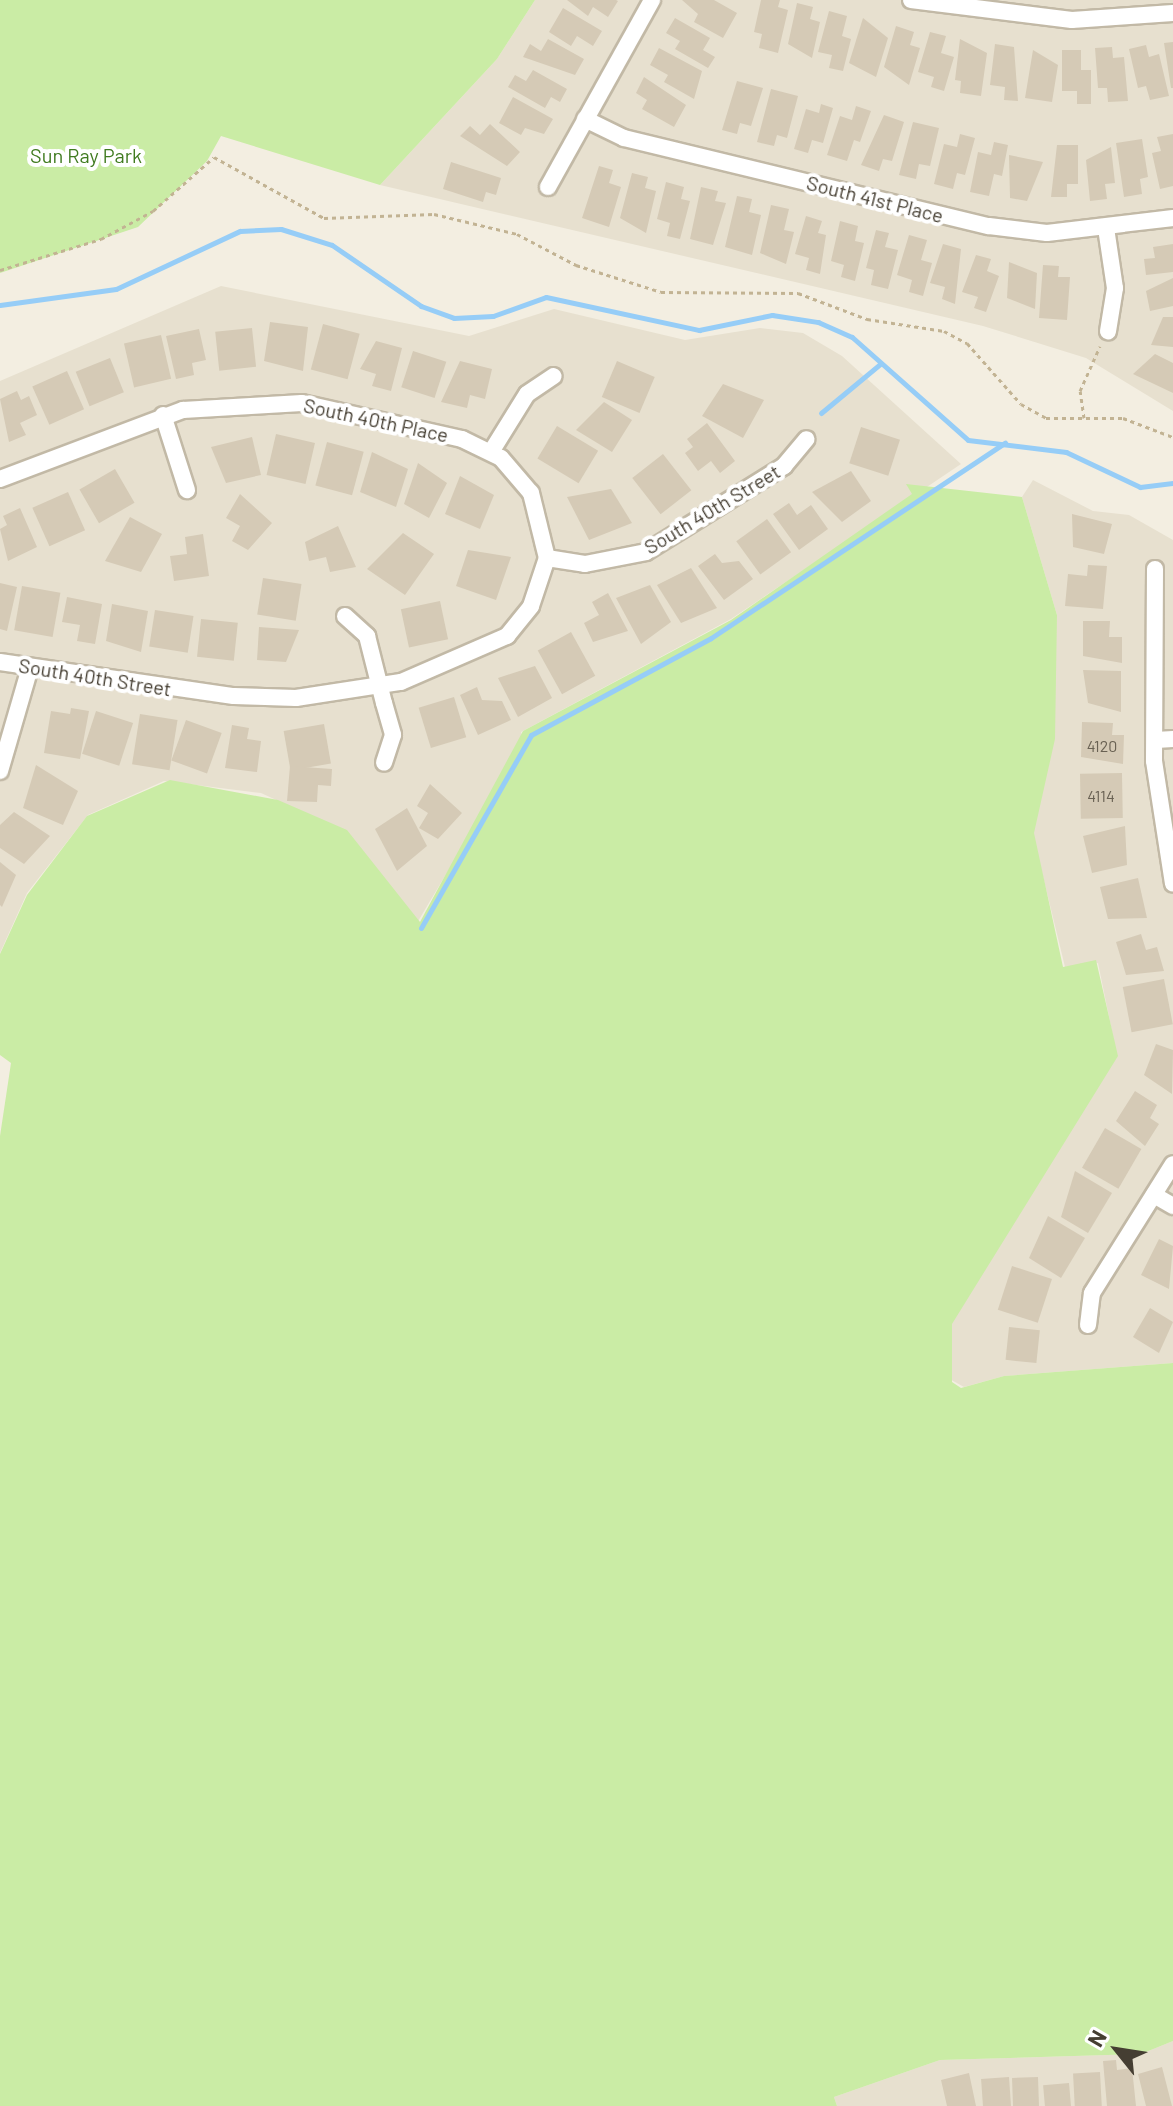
<!DOCTYPE html>
<html>
<head>
<meta charset="utf-8">
<style>
  body { margin:0 }
  #map { position:relative; width:1173px; height:2106px; overflow:hidden; background:#f3eee1; font-family:Barlow,sans-serif }
  div>[style] { position:absolute }
  .residential>* { inset:0; background:#e7e0cf }
  .green>* { inset:0; background:#caeca5 }
  .stream>* { height:5px; margin:-2.5px; padding:0 2.5px; transform-origin:2.5px; border-radius:2.5px; background:#96cdf7 }
  .building>* { inset:0; background:#d5cab6; transform-origin:0 0 }
  .path>* { height:3px; margin-top:-1.5px; transform-origin:0; background:repeating-linear-gradient(90deg,#c2b393 0 4px,transparent 0 8px) }
  .roads { filter:drop-shadow(2px 0 #c2b9a6) drop-shadow(-2px 0 #c2b9a6) drop-shadow(0 2px #c2b9a6) drop-shadow(0 -2px #c2b9a6) }
  .minor>* { height:16px; margin:-8px; padding:0 8px; transform-origin:8px; border-radius:8px; background:#fff }
  span { translate:-50% -50%; white-space:nowrap; text-align:center; line-height:1.15; -webkit-text-stroke:8px #fff; paint-order:stroke }
  .number-label { font-size:16px; color:#696153 }
  .number-label span { -webkit-text-stroke-width:0 }
  .park-label { font-size:20px; color:#407b20 }
  .street-label { font-size:20px; color:#453e32 }
  .north { position:absolute; left:1077px; top:2010px; width:80px; height:80px; -webkit-text-stroke:6px #fff; paint-order:stroke; rotate:300deg; font-size:22px; font-weight:700; line-height:32px; text-align:center; color:#453e32 }
  .north::after { content:''; display:block; margin:auto; width:28px; height:36px; background:#453e32; clip-path:polygon(50% 0,100% 100%,50% 72%,0 100%) }
</style>
</head>
<body>
<div id="map">
  <div class="residential">
    <div style="clip-path:polygon(535px 0,1173px 0,1173px 411px,1086px 358px,983px 326px,380px 185px,497px 59px)"></div>
    <div style="clip-path:polygon(221px 286px,469px 336px,554px 309px,685px 340px,760px 328px,803px 333px,842px 356px,961px 464px,731px 619px,521px 732px,524px 743px,417px 923px,344px 831px,261px 793px,164px 781px,88px 815px,27px 893px,0 953px,0 381px)"></div>
    <div style="clip-path:polygon(1033px 480px,1093px 511px,1129px 515px,1173px 540px,1173px 1363px,1004px 1376px,964px 1387px,948px 1378px,948px 1322px,1116px 1051px,1098px 963px,1065px 967px,1031px 827px,1057px 615px,1022px 497px)"></div>
    <div style="clip-path:polygon(1173px 2041px,1173px 2106px,837px 2106px,834px 2097px,940px 2060px,1141px 2054px)"></div>
  </div>
  <div class="green">
    <div style="clip-path:polygon(0 0,535px 0,497px 59px,380px 185px,221px 136px,207px 161px,138px 227px,0 273px)"></div>
    <div style="clip-path:polygon(906px 484px,1022px 497px,1057px 615px,1055px 739px,1034px 833px,1063px 967px,1096px 960px,1118px 1056px,952px 1324px,952px 1382px,961px 1388px,1004px 1376px,1173px 1363px,1173px 2041px,1141px 2054px,940px 2060px,834px 2097px,837px 2106px,0 2106px,0 1136px,11px 1063px,0 1055px,0 954px,27px 895px,87px 816px,170px 780px,278px 800px,347px 830px,420px 922px,523px 731px,731px 620px,912px 494px)"></div>
  </div>
  <div class="stream">
    <div style="left:0;top:305px;width:117px;rotate:-7.9deg"></div>
    <div style="left:116px;top:289px;width:137px;rotate:-25.1deg"></div>
    <div style="left:240px;top:231px;width:41px;rotate:-2.8deg"></div>
    <div style="left:281px;top:229px;width:53px;rotate:17.4deg"></div>
    <div style="left:332px;top:245px;width:108px;rotate:34.4deg"></div>
    <div style="left:421px;top:306px;width:35px;rotate:20deg"></div>
    <div style="left:454px;top:318px;width:39px;rotate:-3deg"></div>
    <div style="left:493px;top:316px;width:56px;rotate:-19.7deg"></div>
    <div style="left:546px;top:297px;width:157px;rotate:12.2deg"></div>
    <div style="left:699px;top:330px;width:75px;rotate:-11.6deg"></div>
    <div style="left:772px;top:315px;width:47px;rotate:8.7deg"></div>
    <div style="left:818px;top:322px;width:37px;rotate:24deg"></div>
    <div style="left:852px;top:337px;width:155px;rotate:41.6deg"></div>
    <div style="left:968px;top:440px;width:99px;rotate:7deg"></div>
    <div style="left:1066px;top:452px;width:82px;rotate:25.3deg"></div>
    <div style="left:1140px;top:487px;width:33px;rotate:-7deg"></div>
    <div style="left:821px;top:413px;width:77px;rotate:-39.7deg"></div>
    <div style="left:421px;top:928px;width:222px;rotate:-60.3deg"></div>
    <div style="left:531px;top:735px;width:204px;rotate:-28.3deg"></div>
    <div style="left:711px;top:638px;width:353px;rotate:-33.6deg"></div>
  </div>
  <div class="building">
    <div style="clip-path:polygon(567px 0,616px 0,618px 1px,608px 17px,593px 7px,588px 16px)"></div>
    <div style="clip-path:polygon(682px 0,714px 0,737px 13px,723px 38px,694px 22px,698px 14px)"></div>
    <div style="clip-path:polygon(761px 0,780px 0,778px 7px,788px 10px,778px 53px,759px 48px,762px 34px,754px 32px)"></div>
    <div style="clip-path:polygon(797px 3px,813px 7px,810px 19px,820px 22px,812px 58px,788px 44px)"></div>
    <div style="clip-path:polygon(563px 8px,602px 31px,593px 46px,577px 36px,571px 46px,549px 32px)"></div>
    <div style="clip-path:polygon(829px 11px,847px 16px,842px 36px,851px 39px,843px 71px,829px 68px,832px 55px,818px 52px)"></div>
    <div style="clip-path:polygon(675px 18px,710px 38px,703px 50px,715px 57px,708px 68px,675px 49px,680px 41px,666px 33px)"></div>
    <div style="clip-path:polygon(863px 18px,888px 38px,876px 77px,849px 63px)"></div>
    <div style="clip-path:polygon(896px 26px,914px 32px,910px 45px,920px 48px,909px 85px,884px 67px)"></div>
    <div style="clip-path:polygon(930px 32px,946px 36px,941px 53px,954px 57px,944px 91px,931px 87px,934px 77px,918px 72px)"></div>
    <div style="clip-path:polygon(548px 39px,584px 59px,575px 75px,523px 57px,530px 44px,541px 51px)"></div>
    <div style="clip-path:polygon(960px 39px,987px 53px,981px 96px,960px 93px,961px 81px,955px 80px)"></div>
    <div style="clip-path:polygon(1173px 42px,1173px 88px,1171px 88px,1164px 43px)"></div>
    <div style="clip-path:polygon(995px 44px,1014px 47px,1018px 101px,1004px 100px,1005px 87px,990px 85px)"></div>
    <div style="clip-path:polygon(1146px 45px,1149px 57px,1159px 54px,1169px 96px,1150px 100px,1146px 86px,1138px 88px,1129px 49px)"></div>
    <div style="clip-path:polygon(1112px 47px,1113px 58px,1124px 57px,1128px 101px,1108px 102px,1107px 88px,1098px 88px,1095px 48px)"></div>
    <div style="clip-path:polygon(659px 48px,702px 71px,694px 99px,664px 82px,668px 75px,650px 65px)"></div>
    <div style="clip-path:polygon(1033px 50px,1058px 65px,1052px 102px,1025px 98px)"></div>
    <div style="clip-path:polygon(1062px 50px,1081px 50px,1081px 70px,1091px 70px,1091px 104px,1077px 104px,1077px 91px,1062px 91px)"></div>
    <div style="clip-path:polygon(533px 70px,567px 89px,560px 102px,551px 97px,545px 108px,508px 87px,515px 75px,526px 81px)"></div>
    <div style="clip-path:polygon(644px 77px,686px 105px,674px 127px,642px 109px,647px 100px,636px 93px)"></div>
    <div style="clip-path:polygon(737px 81px,763px 88px,751px 126px,740px 123px,737px 134px,722px 130px)"></div>
    <div style="clip-path:polygon(771px 89px,798px 96px,787px 138px,777px 135px,774px 146px,757px 142px)"></div>
    <div style="clip-path:polygon(513px 97px,553px 119px,544px 134px,525px 128px,521px 135px,499px 123px)"></div>
    <div style="clip-path:polygon(821px 104px,833px 108px,823px 143px,812px 140px,808px 153px,794px 149px,806px 109px,819px 113px)"></div>
    <div style="clip-path:polygon(856px 106px,871px 111px,860px 142px,854px 140px,847px 161px,827px 155px,840px 116px,852px 120px)"></div>
    <div style="clip-path:polygon(884px 115px,904px 122px,892px 161px,883px 159px,879px 171px,861px 165px)"></div>
    <div style="clip-path:polygon(913px 122px,939px 128px,930px 166px,919px 164px,916px 179px,899px 175px)"></div>
    <div style="clip-path:polygon(490px 124px,520px 152px,507px 166px,460px 136px,470px 126px,480px 135px)"></div>
    <div style="clip-path:polygon(960px 134px,975px 138px,965px 175px,957px 173px,953px 189px,934px 184px,944px 144px,957px 147px)"></div>
    <div style="clip-path:polygon(1173px 134px,1173px 186px,1160px 189px,1152px 153px,1161px 151px,1157px 137px)"></div>
    <div style="clip-path:polygon(1142px 139px,1148px 177px,1140px 179px,1142px 194px,1124px 197px,1116px 143px)"></div>
    <div style="clip-path:polygon(994px 142px,1008px 145px,1002px 176px,994px 174px,989px 196px,970px 192px,978px 152px,991px 155px)"></div>
    <div style="clip-path:polygon(1057px 145px,1078px 145px,1078px 184px,1067px 184px,1067px 197px,1051px 197px)"></div>
    <div style="clip-path:polygon(1111px 147px,1115px 183px,1105px 184px,1107px 199px,1090px 201px,1086px 160px)"></div>
    <div style="clip-path:polygon(1009px 155px,1043px 162px,1027px 201px,1010px 198px)"></div>
    <div style="clip-path:polygon(451px 162px,501px 178px,496px 195px,486px 192px,483px 202px,443px 189px)"></div>
    <div style="clip-path:polygon(599px 166px,613px 170px,609px 183px,621px 187px,609px 227px,582px 218px)"></div>
    <div style="clip-path:polygon(632px 173px,648px 177px,645px 188px,656px 191px,646px 233px,620px 218px)"></div>
    <div style="clip-path:polygon(666px 182px,684px 187px,681px 199px,690px 201px,680px 239px,667px 236px,670px 223px,657px 219px)"></div>
    <div style="clip-path:polygon(701px 187px,718px 191px,715px 201px,726px 203px,713px 245px,690px 239px)"></div>
    <div style="clip-path:polygon(737px 196px,752px 199px,749px 212px,761px 215px,752px 255px,725px 247px)"></div>
    <div style="clip-path:polygon(771px 205px,789px 209px,784px 230px,794px 232px,786px 264px,760px 253px)"></div>
    <div style="clip-path:polygon(806px 216px,822px 221px,818px 233px,826px 235px,820px 274px,806px 270px,809px 258px,795px 254px)"></div>
    <div style="clip-path:polygon(840px 221px,858px 226px,855px 241px,864px 243px,855px 281px,841px 277px,844px 265px,831px 261px)"></div>
    <div style="clip-path:polygon(876px 230px,889px 233px,885px 247px,898px 250px,888px 289px,871px 285px,874px 270px,866px 268px)"></div>
    <div style="clip-path:polygon(909px 235px,927px 240px,921px 260px,932px 263px,923px 296px,909px 292px,912px 280px,897px 275px)"></div>
    <div style="clip-path:polygon(943px 244px,961px 249px,955px 304px,942px 299px,945px 287px,930px 283px)"></div>
    <div style="clip-path:polygon(1173px 244px,1173px 272px,1146px 275px,1144px 259px,1155px 258px,1153px 247px)"></div>
    <div style="clip-path:polygon(976px 255px,991px 259px,987px 271px,999px 276px,986px 312px,974px 308px,978px 297px,962px 292px)"></div>
    <div style="clip-path:polygon(1009px 262px,1037px 273px,1035px 309px,1007px 298px)"></div>
    <div style="clip-path:polygon(1043px 265px,1059px 266px,1058px 277px,1070px 277px,1067px 320px,1039px 318px)"></div>
    <div style="clip-path:polygon(1173px 278px,1173px 306px,1150px 311px,1146px 291px)"></div>
    <div style="clip-path:polygon(1163px 317px,1173px 317px,1173px 347px,1151px 345px)"></div>
    <div style="clip-path:polygon(270px 322px,308px 327px,303px 371px,264px 361px)"></div>
    <div style="left:323px;top:324px;width:38px;height:47px;rotate:15deg"></div>
    <div style="left:252px;top:328px;width:39px;height:37px;rotate:84deg"></div>
    <div style="clip-path:polygon(199px 329px,206px 360px,192px 363px,194px 375px,176px 379px,166px 336px)"></div>
    <div style="left:161px;top:335px;width:45px;height:38px;rotate:77deg"></div>
    <div style="clip-path:polygon(376px 341px,402px 348px,391px 391px,372px 386px,376px 374px,360px 369px)"></div>
    <div style="left:413px;top:351px;width:35px;height:38px;rotate:18deg"></div>
    <div style="clip-path:polygon(1155px 354px,1173px 363px,1173px 393px,1133px 374px)"></div>
    <div style="left:110px;top:358px;width:37px;height:37px;rotate:68deg"></div>
    <div style="clip-path:polygon(460px 361px,492px 369px,485px 399px,470px 395px,467px 408px,441px 402px)"></div>
    <div style="left:617px;top:361px;width:41px;height:39px;rotate:23deg"></div>
    <div style="left:67px;top:371px;width:42px;height:38px;rotate:66deg"></div>
    <div style="clip-path:polygon(723px 384px,764px 400px,743px 438px,702px 416px)"></div>
    <div style="clip-path:polygon(17px 391px,21px 400px,29px 396px,37px 415px,20px 423px,26px 435px,9px 442px,0 399px)"></div>
    <div style="clip-path:polygon(604px 402px,632px 420px,612px 452px,576px 430px)"></div>
    <div style="clip-path:polygon(707px 423px,735px 461px,720px 473px,711px 461px,698px 471px,685px 453px,693px 447px,687px 439px)"></div>
    <div style="left:557px;top:426px;width:48px;height:38px;rotate:31deg"></div>
    <div style="left:861px;top:427px;width:41px;height:38px;rotate:18deg"></div>
    <div style="left:276px;top:434px;width:40px;height:42px;rotate:13deg"></div>
    <div style="clip-path:polygon(252px 437px,261px 475px,226px 483px,211px 447px)"></div>
    <div style="left:327px;top:442px;width:38px;height:45px;rotate:15deg"></div>
    <div style="clip-path:polygon(372px 452px,408px 469px,396px 507px,360px 492px)"></div>
    <div style="left:663px;top:454px;width:46px;height:39px;rotate:52deg"></div>
    <div style="clip-path:polygon(418px 463px,447px 483px,429px 518px,404px 504px)"></div>
    <div style="left:115px;top:469px;width:39px;height:41px;rotate:60deg"></div>
    <div style="clip-path:polygon(851px 471px,871px 501px,842px 522px,812px 492px)"></div>
    <div style="clip-path:polygon(460px 476px,494px 495px,480px 529px,445px 514px)"></div>
    <div style="clip-path:polygon(611px 489px,632px 523px,589px 540px,567px 497px)"></div>
    <div style="left:68px;top:492px;width:42px;height:39px;rotate:66deg"></div>
    <div style="clip-path:polygon(240px 494px,272px 523px,248px 550px,232px 541px,240px 526px,226px 518px)"></div>
    <div style="clip-path:polygon(789px 503px,797px 515px,811px 505px,828px 529px,799px 550px,773px 514px)"></div>
    <div style="clip-path:polygon(20px 508px,37px 547px,8px 561px,0 529px,7px 525px,3px 516px)"></div>
    <div style="clip-path:polygon(1072px 514px,1112px 524px,1104px 554px,1073px 547px)"></div>
    <div style="clip-path:polygon(130px 517px,162px 534px,141px 572px,105px 561px)"></div>
    <div style="left:767px;top:519px;width:41px;height:38px;rotate:54deg"></div>
    <div style="clip-path:polygon(338px 526px,356px 567px,330px 572px,326px 557px,309px 561px,305px 542px)"></div>
    <div style="clip-path:polygon(403px 533px,434px 554px,405px 595px,367px 569px)"></div>
    <div style="clip-path:polygon(203px 534px,209px 576px,174px 581px,170px 556px,187px 554px,185px 537px)"></div>
    <div style="clip-path:polygon(468px 550px,511px 557px,496px 600px,456px 586px)"></div>
    <div style="clip-path:polygon(715px 554px,722px 563px,739px 561px,753px 579px,724px 600px,698px 566px)"></div>
    <div style="clip-path:polygon(1088px 565px,1107px 566px,1103px 609px,1065px 606px,1068px 574px,1087px 576px)"></div>
    <div style="clip-path:polygon(691px 568px,717px 608px,681px 623px,657px 585px)"></div>
    <div style="left:263px;top:578px;width:39px;height:37px;rotate:9deg"></div>
    <div style="clip-path:polygon(0 583px,17px 587px,7px 631px,0 629px)"></div>
    <div style="clip-path:polygon(650px 585px,671px 622px,641px 644px,616px 598px)"></div>
    <div style="left:22px;top:586px;width:39px;height:45px;rotate:10deg"></div>
    <div style="clip-path:polygon(608px 593px,628px 631px,593px 642px,584px 623px,599px 615px,592px 602px)"></div>
    <div style="clip-path:polygon(67px 597px,102px 604px,95px 644px,77px 641px,80px 625px,62px 622px)"></div>
    <div style="left:440px;top:601px;width:39px;height:40px;rotate:78deg"></div>
    <div style="clip-path:polygon(112px 604px,148px 611px,141px 652px,106px 641px)"></div>
    <div style="left:155px;top:610px;width:39px;height:37px;rotate:9deg"></div>
    <div style="left:201px;top:619px;width:37px;height:38px;rotate:6deg"></div>
    <div style="clip-path:polygon(1083px 621px,1110px 621px,1109px 637px,1122px 637px,1122px 663px,1083px 656px)"></div>
    <div style="clip-path:polygon(259px 627px,299px 630px,286px 662px,257px 660px)"></div>
    <div style="left:571px;top:632px;width:50px;height:38px;rotate:61deg"></div>
    <div style="clip-path:polygon(535px 666px,552px 698px,518px 717px,498px 678px)"></div>
    <div style="clip-path:polygon(1083px 670px,1121px 671px,1121px 712px,1088px 703px)"></div>
    <div style="clip-path:polygon(477px 687px,482px 700px,502px 701px,511px 720px,478px 735px,460px 695px)"></div>
    <div style="left:454px;top:697px;width:42px;height:37px;rotate:73deg"></div>
    <div style="clip-path:polygon(71px 708px,89px 711px,80px 759px,44px 753px,51px 711px,70px 714px)"></div>
    <div style="left:96px;top:711px;width:39px;height:45px;rotate:18deg"></div>
    <div style="left:140px;top:714px;width:38px;height:51px;rotate:9deg"></div>
    <div style="left:186px;top:720px;width:38px;height:43px;rotate:20deg"></div>
    <div style="clip-path:polygon(1082px 722px,1113px 723px,1112px 735px,1124px 735px,1123px 764px,1081px 757px)"></div>
    <div style="left:324px;top:724px;width:40px;height:41px;rotate:80deg"></div>
    <div style="clip-path:polygon(232px 725px,249px 728px,247px 739px,261px 741px,257px 772px,225px 768px)"></div>
    <div style="clip-path:polygon(36px 765px,78px 791px,63px 825px,23px 808px)"></div>
    <div style="clip-path:polygon(290px 766px,332px 769px,331px 786px,318px 785px,317px 802px,287px 801px)"></div>
    <div style="left:1122px;top:773px;width:45px;height:42px;rotate:89deg"></div>
    <div style="clip-path:polygon(430px 784px,462px 813px,438px 839px,419px 828px,428px 813px,417px 806px)"></div>
    <div style="clip-path:polygon(407px 808px,427px 846px,397px 871px,375px 829px)"></div>
    <div style="clip-path:polygon(14px 812px,50px 836px,24px 864px,0 848px,0 825px)"></div>
    <div style="clip-path:polygon(1125px 826px,1127px 865px,1092px 873px,1083px 836px)"></div>
    <div style="clip-path:polygon(0 862px,16px 875px,2px 907px,0 905px)"></div>
    <div style="clip-path:polygon(1138px 878px,1147px 918px,1108px 919px,1100px 887px)"></div>
    <div style="clip-path:polygon(1141px 934px,1146px 950px,1157px 947px,1164px 971px,1126px 975px,1116px 942px)"></div>
    <div style="left:1164px;top:979px;width:46px;height:42px;rotate:79deg"></div>
    <div style="clip-path:polygon(1156px 1044px,1173px 1050px,1172px 1094px,1144px 1075px)"></div>
    <div style="clip-path:polygon(1135px 1091px,1157px 1105px,1150px 1118px,1159px 1124px,1145px 1146px,1116px 1121px)"></div>
    <div style="left:1105px;top:1128px;width:42px;height:46px;rotate:30deg"></div>
    <div style="clip-path:polygon(1075px 1171px,1112px 1193px,1088px 1233px,1061px 1217px)"></div>
    <div style="clip-path:polygon(1048px 1216px,1085px 1238px,1061px 1278px,1029px 1258px)"></div>
    <div style="clip-path:polygon(1159px 1239px,1173px 1246px,1169px 1289px,1141px 1275px)"></div>
    <div style="left:1012px;top:1266px;width:42px;height:46px;rotate:18deg"></div>
    <div style="clip-path:polygon(1150px 1308px,1173px 1322px,1159px 1353px,1133px 1337px)"></div>
    <div style="left:1009px;top:1327px;width:31px;height:33px;rotate:6deg"></div>
    <div style="clip-path:polygon(1116px 2060px,1117px 2070px,1132px 2068px,1136px 2106px,1107px 2106px,1103px 2061px)"></div>
    <div style="clip-path:polygon(1162px 2067px,1172px 2106px,1146px 2106px,1138px 2074px)"></div>
    <div style="left:1100px;top:2072px;width:34px;height:27px;rotate:87deg"></div>
    <div style="clip-path:polygon(969px 2073px,976px 2106px,947px 2106px,941px 2080px)"></div>
    <div style="left:1009px;top:2077px;width:29px;height:28px;rotate:86deg"></div>
    <div style="left:1038px;top:2077px;width:29px;height:26px;rotate:88deg"></div>
    <div style="left:1069px;top:2083px;width:23px;height:26px;rotate:85deg"></div>
  </div>
  <div class="path">
    <div style="left:0;top:270px;width:106px;rotate:-17.1deg"></div>
    <div style="left:101px;top:239px;width:59px;rotate:-28.3deg"></div>
    <div style="left:153px;top:211px;width:81px;rotate:-41.5deg"></div>
    <div style="left:214px;top:157px;width:126px;rotate:29deg"></div>
    <div style="left:324px;top:218px;width:110px;rotate:-2.1deg"></div>
    <div style="left:434px;top:214px;width:85px;rotate:13.5deg"></div>
    <div style="left:517px;top:234px;width:67px;rotate:27.7deg"></div>
    <div style="left:576px;top:265px;width:89px;rotate:17.6deg"></div>
    <div style="left:661px;top:292px;width:137px;rotate:0.4deg"></div>
    <div style="left:798px;top:293px;width:74px;rotate:20.6deg"></div>
    <div style="left:867px;top:319px;width:78px;rotate:8.9deg"></div>
    <div style="left:944px;top:331px;width:26px;rotate:28deg"></div>
    <div style="left:967px;top:343px;width:81px;rotate:48.5deg"></div>
    <div style="left:1021px;top:404px;width:29px;rotate:29deg"></div>
    <div style="left:1046px;top:418px;width:77px"></div>
    <div style="left:1123px;top:418px;width:53px;rotate:20.8deg"></div>
    <div style="left:1084px;top:418px;width:27px;rotate:-98deg"></div>
    <div style="left:1080px;top:391px;width:49px;rotate:-66deg"></div>
  </div>
  <div class="roads">
    <div class="minor">
      <div style="left:911px;top:0;width:162px;rotate:7.1deg"></div>
      <div style="left:1072px;top:20px;width:101px;rotate:-4deg"></div>
      <div style="left:585px;top:119px;width:43px;rotate:26deg"></div>
      <div style="left:624px;top:138px;width:375px;rotate:13.6deg"></div>
      <div style="left:989px;top:226px;width:58px;rotate:6.9deg"></div>
      <div style="left:1047px;top:233px;width:127px;rotate:-6.8deg"></div>
      <div style="left:548px;top:187px;width:214px;rotate:-60.9deg"></div>
      <div style="left:1106px;top:228px;width:61px;rotate:81.5deg"></div>
      <div style="left:1115px;top:288px;width:44px;rotate:99.2deg"></div>
      <div style="left:163px;top:415px;width:79px;rotate:72.3deg"></div>
      <div style="left:491px;top:452px;width:68px;rotate:-58.2deg"></div>
      <div style="left:527px;top:394px;width:32px;rotate:-34deg"></div>
      <div style="left:0;top:479px;width:196px;rotate:-20.7deg"></div>
      <div style="left:183px;top:410px;width:119px;rotate:-3.4deg"></div>
      <div style="left:302px;top:403px;width:164px;rotate:12.7deg"></div>
      <div style="left:462px;top:439px;width:43px;rotate:26deg"></div>
      <div style="left:501px;top:458px;width:46px;rotate:49.4deg"></div>
      <div style="left:531px;top:493px;width:67px;rotate:76.2deg"></div>
      <div style="left:1155px;top:569px;width:192px;rotate:90.3deg"></div>
      <div style="left:1154px;top:761px;width:124px;rotate:81.2deg"></div>
      <div style="left:345px;top:616px;width:30px;rotate:42deg"></div>
      <div style="left:367px;top:636px;width:69px;rotate:75.8deg"></div>
      <div style="left:384px;top:703px;width:33px;rotate:74deg"></div>
      <div style="left:393px;top:735px;width:29px;rotate:108deg"></div>
      <div style="left:0;top:662px;width:236px;rotate:8.3deg"></div>
      <div style="left:234px;top:696px;width:62px;rotate:1.8deg"></div>
      <div style="left:296px;top:698px;width:106px;rotate:-8.7deg"></div>
      <div style="left:401px;top:682px;width:116px;rotate:-23.5deg"></div>
      <div style="left:507px;top:636px;width:38px;rotate:-51deg"></div>
      <div style="left:531px;top:606px;width:51px;rotate:-71.6deg"></div>
      <div style="left:547px;top:558px;width:38px;rotate:9deg"></div>
      <div style="left:585px;top:564px;width:62px;rotate:-11.1deg"></div>
      <div style="left:646px;top:552px;width:163px;rotate:-31.9deg"></div>
      <div style="left:784px;top:466px;width:35px;rotate:-50deg"></div>
      <div style="left:1156px;top:740px;width:17px;rotate:-3deg"></div>
      <div style="left:0;top:771px;width:107px;rotate:-73.8deg"></div>
      <div style="left:1154px;top:1195px;width:22px;rotate:30deg"></div>
      <div style="left:1088px;top:1325px;width:32px;rotate:-83deg"></div>
      <div style="left:1092px;top:1293px;width:152px;rotate:-57.9deg"></div>
    </div>
  </div>
  <div class="number-label">
    <span style="left:1102px;top:746px">4120</span>
    <span style="left:1101px;top:796px">4114</span>
  </div>
  <div class="park-label">
    <span style="left:86px;top:155px">Sun Ray Park</span>
  </div>
  <div class="street-label">
    <span style="left:875px;top:199px;rotate:14deg">South 41st Place</span>
    <span style="left:376px;top:420px;rotate:12deg">South 40th Place</span>
    <span style="left:712px;top:509px;rotate:-31deg">South 40th Street</span>
    <span style="left:95px;top:677px;rotate:9deg">South 40th Street</span>
  </div>
  <div class="north">N</div>
</div>
</body>
</html>
